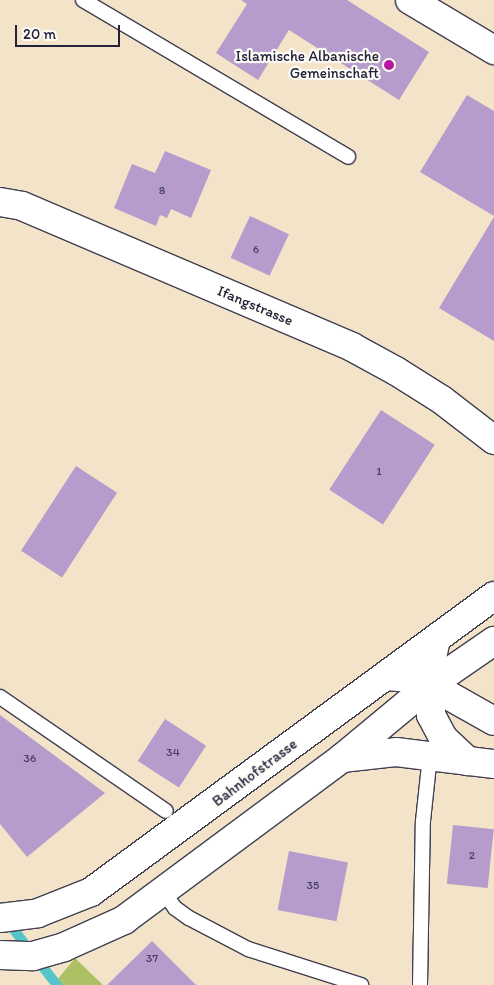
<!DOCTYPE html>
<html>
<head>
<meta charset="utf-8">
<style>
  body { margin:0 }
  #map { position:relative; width:494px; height:985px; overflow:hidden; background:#f3e4c9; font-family:Itim,sans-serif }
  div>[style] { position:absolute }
  .green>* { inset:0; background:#adc164 }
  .stream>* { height:10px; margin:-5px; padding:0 5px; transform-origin:5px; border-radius:5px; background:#56c4ca }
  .building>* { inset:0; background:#b69ccc; transform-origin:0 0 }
  .roads { filter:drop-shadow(1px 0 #413f50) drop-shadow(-1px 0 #413f50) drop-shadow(0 1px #413f50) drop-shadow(0 -1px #413f50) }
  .service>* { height:14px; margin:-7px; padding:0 7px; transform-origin:7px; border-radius:7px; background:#fff }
  .minor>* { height:28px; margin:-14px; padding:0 14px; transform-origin:14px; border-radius:14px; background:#fff }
  .tertiary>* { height:28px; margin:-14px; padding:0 14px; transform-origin:14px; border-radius:14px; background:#fff }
  .secondary>* { height:28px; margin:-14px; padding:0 14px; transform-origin:14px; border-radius:14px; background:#fff }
  .dots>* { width:14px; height:14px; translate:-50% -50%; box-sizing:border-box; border:2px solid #fdfcf7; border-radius:50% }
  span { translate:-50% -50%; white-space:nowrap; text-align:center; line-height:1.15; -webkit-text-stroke:4.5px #fdfcf7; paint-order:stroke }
  .number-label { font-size:12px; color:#47405f }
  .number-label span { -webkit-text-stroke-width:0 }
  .poi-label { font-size:15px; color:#22223b }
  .right { translate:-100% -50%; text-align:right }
  .street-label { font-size:15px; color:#22223b }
  .scale { position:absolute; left:15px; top:25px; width:105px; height:22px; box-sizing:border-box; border:2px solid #22223b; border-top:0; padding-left:6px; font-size:15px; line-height:18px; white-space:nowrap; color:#22223b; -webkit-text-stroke:4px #fdfcf7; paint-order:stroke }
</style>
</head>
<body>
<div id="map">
  <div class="green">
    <div style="clip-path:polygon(75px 958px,103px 985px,53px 985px)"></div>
  </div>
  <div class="stream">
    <div style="left:7px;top:921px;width:81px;rotate:52deg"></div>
  </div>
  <div class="building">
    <div style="clip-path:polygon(241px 0,347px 0,429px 52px,399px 100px,289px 30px,258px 80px,216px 53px,247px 4px)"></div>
    <div style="clip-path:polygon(467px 95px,494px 111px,494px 216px,420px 172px)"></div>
    <div style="clip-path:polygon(165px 151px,211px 170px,191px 218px,171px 209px,167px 218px,160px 215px,156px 226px,114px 208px,132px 164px,155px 173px)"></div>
    <div style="left:250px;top:216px;width:43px;height:46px;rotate:25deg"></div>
    <div style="clip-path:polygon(494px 217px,494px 341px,439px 308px)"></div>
    <div style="left:381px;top:410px;width:64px;height:95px;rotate:33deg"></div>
    <div style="left:76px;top:466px;width:49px;height:101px;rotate:33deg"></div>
    <div style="clip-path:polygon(0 715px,105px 793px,27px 857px,0 824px)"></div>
    <div style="left:165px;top:719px;width:49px;height:50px;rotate:33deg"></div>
    <div style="left:453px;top:825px;width:41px;height:59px;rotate:6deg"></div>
    <div style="left:289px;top:851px;width:60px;height:60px;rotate:11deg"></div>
    <div style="clip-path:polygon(152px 941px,196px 985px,107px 985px)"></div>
  </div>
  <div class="roads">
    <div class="service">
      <div style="left:83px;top:0;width:308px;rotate:30.6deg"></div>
      <div style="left:0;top:697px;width:201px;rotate:34.5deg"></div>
      <div style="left:163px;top:891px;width:21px;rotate:55deg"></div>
      <div style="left:175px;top:908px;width:17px;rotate:36deg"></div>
      <div style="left:189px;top:918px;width:67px;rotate:27.7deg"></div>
      <div style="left:248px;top:949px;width:119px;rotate:17.7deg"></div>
      <div style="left:420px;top:985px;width:164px;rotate:-89deg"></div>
      <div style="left:423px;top:821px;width:66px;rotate:-83.9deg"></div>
    </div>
    <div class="minor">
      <div style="left:410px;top:0;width:98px;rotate:30.8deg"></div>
      <div style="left:0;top:202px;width:22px;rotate:10deg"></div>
      <div style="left:22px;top:206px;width:359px;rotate:23.1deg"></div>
      <div style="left:352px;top:347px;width:50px;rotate:28.6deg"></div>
      <div style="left:396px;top:371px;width:54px;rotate:32.2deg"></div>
      <div style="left:442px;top:400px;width:66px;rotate:37.6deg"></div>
    </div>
    <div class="tertiary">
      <div style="left:436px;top:639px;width:25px;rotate:102deg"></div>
      <div style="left:431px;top:663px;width:52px;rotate:90deg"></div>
      <div style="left:431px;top:715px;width:26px;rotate:62deg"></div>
      <div style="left:443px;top:738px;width:34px;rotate:43deg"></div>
      <div style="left:386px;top:676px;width:22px;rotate:5deg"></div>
      <div style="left:408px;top:678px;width:23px;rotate:18deg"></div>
      <div style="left:430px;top:685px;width:73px;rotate:29.4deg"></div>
      <div style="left:342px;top:758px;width:54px;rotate:-6.3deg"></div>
      <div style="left:396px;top:752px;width:99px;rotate:7deg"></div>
    </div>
    <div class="secondary">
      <div style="left:0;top:918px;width:38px;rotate:-7deg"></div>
      <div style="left:38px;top:913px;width:57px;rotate:-21.6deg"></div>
      <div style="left:91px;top:892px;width:500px;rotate:-36.3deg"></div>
      <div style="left:0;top:955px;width:33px;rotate:2deg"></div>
      <div style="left:33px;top:956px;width:32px;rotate:-16deg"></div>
      <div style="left:64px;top:947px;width:66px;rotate:-24.2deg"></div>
      <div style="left:124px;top:920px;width:272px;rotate:-36.6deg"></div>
      <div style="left:342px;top:758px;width:114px;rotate:-39.7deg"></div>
      <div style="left:430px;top:685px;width:78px;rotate:-34.5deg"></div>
    </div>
  </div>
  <div class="dots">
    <div style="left:389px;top:65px;background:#b5179e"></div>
  </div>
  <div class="number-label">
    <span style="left:162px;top:191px">8</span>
    <span style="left:256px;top:250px">6</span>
    <span style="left:379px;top:472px">1</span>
    <span style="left:173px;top:753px">34</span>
    <span style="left:30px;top:759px">36</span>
    <span style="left:472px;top:856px">2</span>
    <span style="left:313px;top:886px">35</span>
    <span style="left:152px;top:959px">37</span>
  </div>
  <div class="poi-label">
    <span class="right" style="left:379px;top:65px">Islamische Albanische<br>Gemeinschaft</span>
  </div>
  <div class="street-label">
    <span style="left:255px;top:306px;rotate:23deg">Ifangstrasse</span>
    <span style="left:255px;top:773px;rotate:-37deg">Bahnhofstrasse</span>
  </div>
  <div class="scale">20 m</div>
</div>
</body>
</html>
